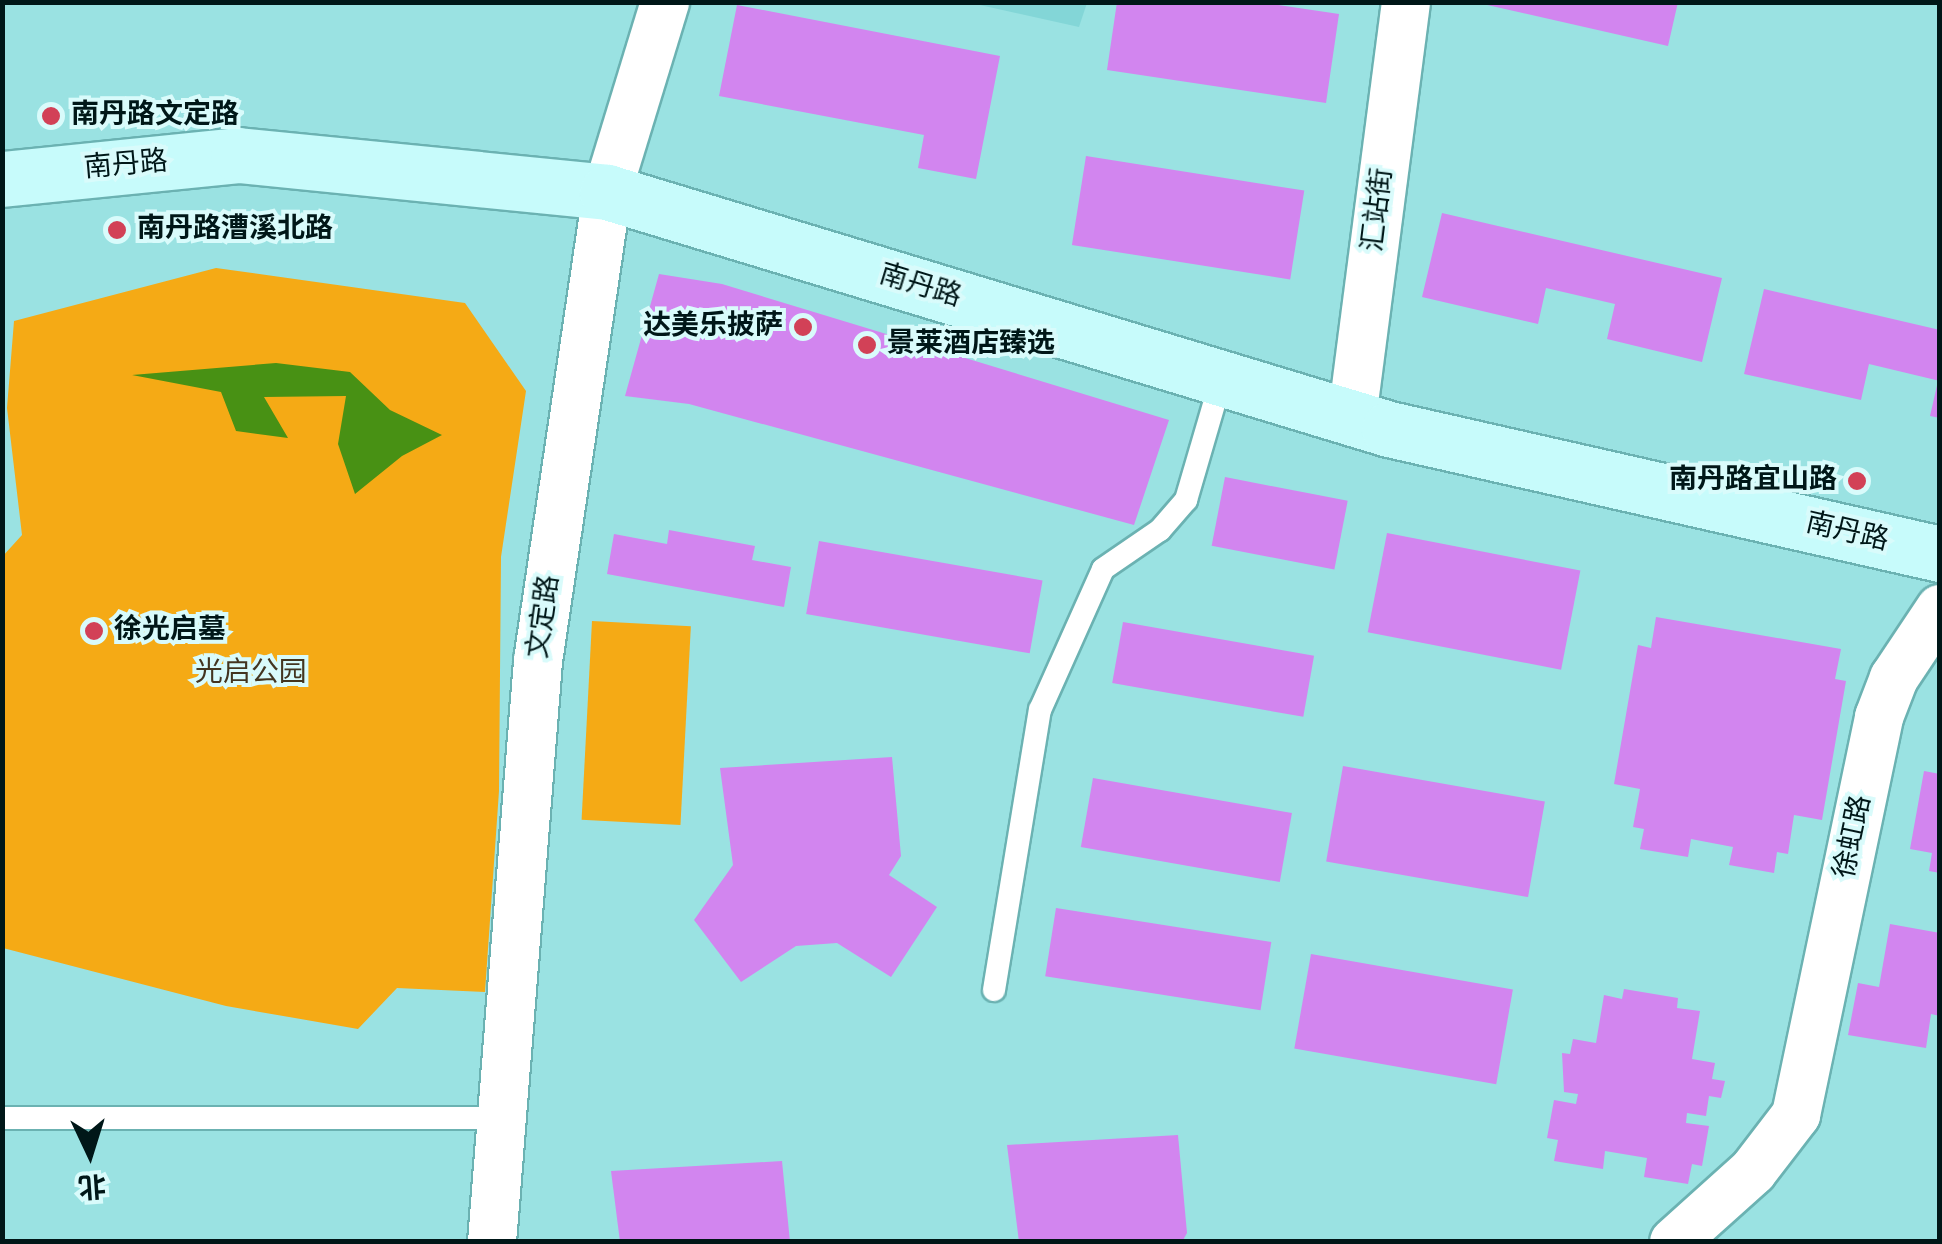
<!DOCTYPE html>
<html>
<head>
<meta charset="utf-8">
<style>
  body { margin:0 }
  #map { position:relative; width:1942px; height:1244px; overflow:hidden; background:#9ae2e2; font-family:Overpass,"Noto Sans SC",sans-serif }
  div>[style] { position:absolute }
  .built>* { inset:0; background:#83d6d7 }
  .green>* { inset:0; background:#f5aa15; transform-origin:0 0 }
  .water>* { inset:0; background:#489114 }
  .building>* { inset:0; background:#d285ef; transform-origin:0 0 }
  .roads { filter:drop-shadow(2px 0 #6bb2b2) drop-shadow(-2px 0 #6bb2b2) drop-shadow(0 2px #6bb2b2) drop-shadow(0 -2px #6bb2b2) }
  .lane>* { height:22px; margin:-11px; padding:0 11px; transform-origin:11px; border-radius:11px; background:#fff }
  .street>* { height:48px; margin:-24px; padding:0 24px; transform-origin:24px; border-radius:24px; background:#fff }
  .secondary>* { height:55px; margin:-27.5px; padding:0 27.5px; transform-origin:27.5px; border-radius:27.5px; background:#c7fbfb }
  .dots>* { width:28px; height:28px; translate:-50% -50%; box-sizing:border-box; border:5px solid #d9fbfb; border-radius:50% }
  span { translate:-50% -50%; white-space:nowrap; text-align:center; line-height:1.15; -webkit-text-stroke:8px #d9fbfb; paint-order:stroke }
  .poi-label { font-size:28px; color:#001718; font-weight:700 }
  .left { translate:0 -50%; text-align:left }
  .right { translate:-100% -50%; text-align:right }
  .street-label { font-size:28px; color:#001718 }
  .park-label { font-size:28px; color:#433520 }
  .frame { position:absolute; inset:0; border:5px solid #001718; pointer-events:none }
  .north { position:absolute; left:40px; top:1104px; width:100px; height:100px; -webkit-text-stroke:8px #d9fbfb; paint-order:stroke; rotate:176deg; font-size:28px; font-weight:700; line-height:40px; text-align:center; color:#001718 }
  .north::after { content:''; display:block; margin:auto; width:35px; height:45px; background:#001718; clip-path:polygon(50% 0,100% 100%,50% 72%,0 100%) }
</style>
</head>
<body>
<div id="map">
  <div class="built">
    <div style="clip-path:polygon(971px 3px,1087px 2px,1087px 3px,1079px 27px)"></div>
  </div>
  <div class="green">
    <div style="clip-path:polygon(216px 268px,465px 303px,526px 391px,501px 557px,499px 791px,485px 992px,397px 988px,358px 1029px,226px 1006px,3px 948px,2px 557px,22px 535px,7px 408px,14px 321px)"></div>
    <div style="left:592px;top:621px;width:99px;height:199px;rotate:3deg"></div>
  </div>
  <div class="water">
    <div style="clip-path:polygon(276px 363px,350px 372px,390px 410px,442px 435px,402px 456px,355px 494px,338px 444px,346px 396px,264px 397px,288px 438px,236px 431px,221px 392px,132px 375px)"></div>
  </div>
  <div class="building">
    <div style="clip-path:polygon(1117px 2px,1259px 2px,1339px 14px,1326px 103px,1107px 70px)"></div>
    <div style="clip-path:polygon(1474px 2px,1678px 2px,1668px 46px)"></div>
    <div style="clip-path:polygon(737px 5px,1000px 56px,976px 179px,918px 168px,924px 135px,719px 96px)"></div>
    <div style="left:1086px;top:156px;width:221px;height:90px;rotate:9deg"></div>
    <div style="clip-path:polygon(1442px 213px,1722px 278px,1702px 362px,1607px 339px,1615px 304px,1546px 288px,1538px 324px,1422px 297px)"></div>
    <div style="clip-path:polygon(659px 274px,722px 284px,1169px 420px,1134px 525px,689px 404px,625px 396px)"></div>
    <div style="clip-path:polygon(1764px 289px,1940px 330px,1940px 381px,1869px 364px,1861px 400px,1744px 374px)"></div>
    <div style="clip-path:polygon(1938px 381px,1940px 381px,1940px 418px,1930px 416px)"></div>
    <div style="left:1225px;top:477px;width:125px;height:70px;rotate:11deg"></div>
    <div style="clip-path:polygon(669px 530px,755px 546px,752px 560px,791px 567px,784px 607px,607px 574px,614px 534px,667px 544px)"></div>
    <div style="left:1387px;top:533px;width:197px;height:101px;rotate:11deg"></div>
    <div style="left:819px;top:541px;width:227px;height:74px;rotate:10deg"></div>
    <div style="clip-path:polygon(1656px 617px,1841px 649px,1835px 679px,1846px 681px,1822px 820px,1794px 815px,1788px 854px,1777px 852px,1774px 873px,1729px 865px,1733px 847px,1691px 839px,1688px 857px,1640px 849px,1644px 829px,1633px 827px,1640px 789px,1614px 784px,1638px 645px,1651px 648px)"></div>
    <div style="left:1123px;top:622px;width:194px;height:62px;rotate:10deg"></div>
    <div style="clip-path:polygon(892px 757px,901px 856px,889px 875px,937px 907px,891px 977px,837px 943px,796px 946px,741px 982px,694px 920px,733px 865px,720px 768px)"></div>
    <div style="left:1343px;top:766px;width:205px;height:97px;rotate:10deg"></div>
    <div style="clip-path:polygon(1924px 771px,1940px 774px,1940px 873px,1929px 871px,1932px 853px,1910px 849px)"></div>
    <div style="left:1093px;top:778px;width:202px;height:70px;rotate:10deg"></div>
    <div style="left:1056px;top:908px;width:218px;height:69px;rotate:9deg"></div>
    <div style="clip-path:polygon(1890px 924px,1940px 933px,1940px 1016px,1931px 1014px,1926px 1048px,1848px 1035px,1858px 983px,1879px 987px)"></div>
    <div style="left:1311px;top:954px;width:205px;height:96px;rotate:10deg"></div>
    <div style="clip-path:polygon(1624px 989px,1678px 998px,1677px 1008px,1700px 1011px,1692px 1059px,1715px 1063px,1712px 1079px,1725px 1081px,1721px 1098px,1709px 1096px,1706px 1116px,1687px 1113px,1686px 1123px,1709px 1126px,1702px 1166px,1692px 1164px,1688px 1184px,1644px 1177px,1647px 1158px,1605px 1151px,1603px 1169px,1554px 1161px,1558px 1140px,1547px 1138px,1554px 1100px,1576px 1104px,1578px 1094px,1564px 1092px,1562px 1053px,1570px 1054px,1573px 1039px,1596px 1043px,1604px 995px,1622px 999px)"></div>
    <div style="clip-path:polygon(1178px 1135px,1187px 1233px,1182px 1242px,1019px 1242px,1007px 1145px)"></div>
    <div style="clip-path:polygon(782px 1161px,790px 1242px,620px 1242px,611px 1171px)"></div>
  </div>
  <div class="roads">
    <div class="lane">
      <div style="left:994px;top:990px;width:284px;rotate:-80.7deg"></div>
      <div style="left:1040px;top:710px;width:154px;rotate:-65.9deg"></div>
      <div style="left:1103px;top:569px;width:69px;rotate:-34.4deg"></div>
      <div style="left:1160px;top:530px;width:40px;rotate:-49deg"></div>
      <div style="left:1186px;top:500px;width:125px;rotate:-73.7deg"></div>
      <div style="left:2px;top:1118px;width:496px"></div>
    </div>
    <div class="street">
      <div style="left:1352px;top:418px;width:419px;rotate:-82.6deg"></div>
      <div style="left:492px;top:1242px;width:583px;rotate:-85.47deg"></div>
      <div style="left:538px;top:661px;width:474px;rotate:-81.6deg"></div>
      <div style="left:607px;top:192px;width:199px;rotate:-73deg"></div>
      <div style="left:1674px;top:1242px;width:106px;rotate:-41.9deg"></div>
      <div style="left:1753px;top:1171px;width:71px;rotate:-52.5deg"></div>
      <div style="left:1796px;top:1115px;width:407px;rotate:-78.2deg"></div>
      <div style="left:1879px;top:717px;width:42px;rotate:-69deg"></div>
      <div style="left:1894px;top:678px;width:83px;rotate:-56.3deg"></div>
    </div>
    <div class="secondary">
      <div style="left:2px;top:179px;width:237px;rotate:-5.8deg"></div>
      <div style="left:238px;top:155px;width:371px;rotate:5.7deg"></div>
      <div style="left:607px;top:192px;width:817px;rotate:16.86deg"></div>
      <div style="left:1389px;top:429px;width:565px;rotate:12.78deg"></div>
    </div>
  </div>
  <div class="dots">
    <div style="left:51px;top:116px;background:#d24157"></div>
    <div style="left:117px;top:230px;background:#d24157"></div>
    <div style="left:803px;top:327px;background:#d24157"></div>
    <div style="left:867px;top:345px;background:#d24157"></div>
    <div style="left:1857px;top:481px;background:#d24157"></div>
    <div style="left:94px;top:631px;background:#d24157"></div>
  </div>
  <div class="poi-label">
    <span class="left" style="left:71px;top:116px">南丹路文定路</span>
    <span class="left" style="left:137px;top:230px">南丹路漕溪北路</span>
    <span class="right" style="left:783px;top:327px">达美乐披萨</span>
    <span class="left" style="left:887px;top:345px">景莱酒店臻选</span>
    <span class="right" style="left:1837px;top:481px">南丹路宜山路</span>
    <span class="left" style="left:114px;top:631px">徐光启墓</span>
  </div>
  <div class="street-label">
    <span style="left:126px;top:166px;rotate:-5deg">南丹路</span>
    <span style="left:1379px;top:210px;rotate:-83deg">汇站街</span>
    <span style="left:920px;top:287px;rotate:17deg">南丹路</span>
    <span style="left:1847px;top:533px;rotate:13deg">南丹路</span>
    <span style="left:545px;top:617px;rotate:-82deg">文定路</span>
    <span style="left:1854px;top:837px;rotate:-78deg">徐虹路</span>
  </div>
  <div class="park-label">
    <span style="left:251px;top:674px">光启公园</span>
  </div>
  <div class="frame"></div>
  <div class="north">北</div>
</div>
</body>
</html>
